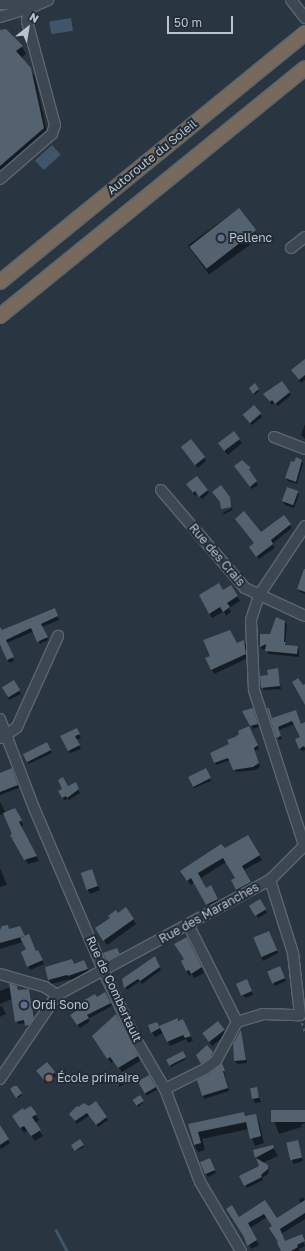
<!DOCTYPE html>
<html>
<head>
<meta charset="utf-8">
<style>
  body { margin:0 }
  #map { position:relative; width:305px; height:1251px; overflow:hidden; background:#293642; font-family:"Golos Text",sans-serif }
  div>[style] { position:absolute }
  .water>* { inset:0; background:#405569; transform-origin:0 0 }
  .shadow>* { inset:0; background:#0007; transform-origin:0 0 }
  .stream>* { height:2.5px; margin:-1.25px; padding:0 1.25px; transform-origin:1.25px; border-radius:1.25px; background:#405569 }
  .building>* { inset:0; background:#54616e; transform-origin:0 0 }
  .path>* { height:1.5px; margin-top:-0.75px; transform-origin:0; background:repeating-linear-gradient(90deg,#4b6061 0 3px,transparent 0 6px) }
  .roads { filter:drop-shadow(1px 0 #5b656f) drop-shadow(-1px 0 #5b656f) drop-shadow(0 1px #5b656f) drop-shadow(0 -1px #5b656f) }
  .minor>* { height:10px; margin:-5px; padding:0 5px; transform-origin:5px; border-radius:5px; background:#3d4751 }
  .highway>* { height:14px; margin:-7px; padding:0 7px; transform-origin:7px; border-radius:7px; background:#77695b }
  .dots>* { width:11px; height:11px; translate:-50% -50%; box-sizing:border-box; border:2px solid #222c37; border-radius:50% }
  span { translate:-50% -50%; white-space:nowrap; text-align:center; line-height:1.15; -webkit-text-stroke:4px #222c37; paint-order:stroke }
  .street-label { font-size:12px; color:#bac2cb }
  .poi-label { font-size:12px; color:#bac2cb }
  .left { translate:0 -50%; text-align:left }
  .north { position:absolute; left:8px; top:8px; width:40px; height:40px; -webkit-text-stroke:3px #222c37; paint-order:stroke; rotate:31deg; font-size:11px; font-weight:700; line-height:16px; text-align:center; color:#bac2cb }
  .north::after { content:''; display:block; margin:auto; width:14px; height:18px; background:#bac2cb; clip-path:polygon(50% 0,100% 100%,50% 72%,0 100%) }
  .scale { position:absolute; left:167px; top:16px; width:66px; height:18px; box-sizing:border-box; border:2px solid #bac2cb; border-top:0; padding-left:5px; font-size:12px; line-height:14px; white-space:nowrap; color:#bac2cb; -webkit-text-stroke:3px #222c37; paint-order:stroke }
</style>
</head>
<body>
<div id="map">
  <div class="water">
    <div style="left:71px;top:18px;width:13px;height:22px;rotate:81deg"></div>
    <div style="left:52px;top:145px;width:13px;height:23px;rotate:48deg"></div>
  </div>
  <div class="shadow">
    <div style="clip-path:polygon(6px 30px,22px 47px,26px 54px,21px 58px,35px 77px,48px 136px,0 176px,0 31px)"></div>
    <div style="left:238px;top:209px;width:36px;height:62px;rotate:54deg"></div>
    <div style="clip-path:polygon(305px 360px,305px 380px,301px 383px,292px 371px)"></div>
    <div style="clip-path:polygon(255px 385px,259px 391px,255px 395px,250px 388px)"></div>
    <div style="clip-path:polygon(289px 392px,291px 395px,278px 406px,275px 403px,272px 405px,266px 398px)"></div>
    <div style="clip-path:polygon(260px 414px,262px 417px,252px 425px,246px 418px)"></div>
    <div style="clip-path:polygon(305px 424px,305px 439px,301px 435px)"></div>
    <div style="clip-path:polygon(233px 432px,242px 443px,228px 455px,221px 447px)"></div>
    <div style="clip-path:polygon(184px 451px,204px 457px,206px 461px,198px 468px)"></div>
    <div style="clip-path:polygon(302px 461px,303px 464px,297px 484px,288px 481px,286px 478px)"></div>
    <div style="clip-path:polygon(246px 463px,258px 485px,252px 489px,237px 470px)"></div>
    <div style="clip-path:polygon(189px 488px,207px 490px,209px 493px,202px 499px,197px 494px,195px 496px)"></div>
    <div style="clip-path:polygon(297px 492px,299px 495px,294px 508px,285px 505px,283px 501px)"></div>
    <div style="left:232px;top:508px;width:2px;height:10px;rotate:63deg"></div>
    <div style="clip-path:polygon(284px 517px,292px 528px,272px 544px,275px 548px,259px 559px,252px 550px,255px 543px,261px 534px)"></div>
    <div style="clip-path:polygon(305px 574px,305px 594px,300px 592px,298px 589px)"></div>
    <div style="clip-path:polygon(231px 586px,240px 601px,229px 608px,231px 612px,226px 616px,224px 611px,212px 618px,200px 596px,223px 591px)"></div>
    <div style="clip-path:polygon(56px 613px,59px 620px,42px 627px,48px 640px,40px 644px,34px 631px,7px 643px,14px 661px,9px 663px,2px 647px,0 648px,0 632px)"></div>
    <div style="clip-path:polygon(285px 621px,287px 625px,285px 643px,287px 646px,297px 647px,299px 650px,299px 657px,268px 654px,267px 648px,262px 650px,261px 647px,261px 635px,270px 635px)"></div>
    <div style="clip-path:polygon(244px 641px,246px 645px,248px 658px,214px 674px,206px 659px)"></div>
    <div style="clip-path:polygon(277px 669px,281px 689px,264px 690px,262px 687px,269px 675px)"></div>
    <div style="clip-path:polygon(14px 681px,21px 694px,9px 700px,7px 696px)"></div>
    <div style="clip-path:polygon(253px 709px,259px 727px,253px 729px,244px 712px)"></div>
    <div style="clip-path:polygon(269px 709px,272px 719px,296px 711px,301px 725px,305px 726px,305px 750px,302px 751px,300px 748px,301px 737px,295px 724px,279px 730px,282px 739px,279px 740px)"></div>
    <div style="clip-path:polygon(76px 729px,81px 738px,76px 740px,81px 749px,70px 753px,69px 750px)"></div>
    <div style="clip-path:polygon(251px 730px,259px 749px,255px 751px,260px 767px,255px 770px,236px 772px,231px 760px,216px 765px,215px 762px,230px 745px)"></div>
    <div style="clip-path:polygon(49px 747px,52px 753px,28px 764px,27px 761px)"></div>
    <div style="clip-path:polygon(13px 772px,19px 788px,0 795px,0 775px)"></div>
    <div style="clip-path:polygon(207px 772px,211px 781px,194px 788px,193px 785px)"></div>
    <div style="clip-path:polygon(75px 783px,80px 793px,69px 800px,68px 799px,64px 800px,60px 791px)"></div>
    <div style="clip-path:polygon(0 802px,6px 813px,15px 809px,23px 825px,21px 827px,39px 861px,28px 864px,12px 835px,14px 834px,4px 814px,1px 815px,0 814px)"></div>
    <div style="clip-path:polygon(247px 836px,262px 860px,244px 870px,253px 887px,239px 894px,232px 881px,236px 878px,226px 862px,201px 878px,206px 889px,210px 886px,220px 903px,210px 909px,194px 882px,191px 885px,184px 875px)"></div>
    <div style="clip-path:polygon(0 868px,7px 885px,0 887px)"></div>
    <div style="clip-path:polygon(93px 874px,100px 890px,90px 894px,84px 883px)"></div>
    <div style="left:260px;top:901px;width:14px;height:10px;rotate:60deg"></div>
    <div style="clip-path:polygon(117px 914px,133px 919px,136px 924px,107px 945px,97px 928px)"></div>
    <div style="clip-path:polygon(20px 927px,25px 937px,40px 955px,44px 964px,30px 970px,28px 966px,27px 950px,23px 942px,0 949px,0 931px)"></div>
    <div style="clip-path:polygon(270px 935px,278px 953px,263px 961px,254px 938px)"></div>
    <div style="clip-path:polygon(190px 943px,204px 973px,194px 978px,192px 974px,189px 976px,182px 961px,185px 960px)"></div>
    <div style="clip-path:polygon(119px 952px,121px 958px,110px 963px,104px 954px)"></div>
    <div style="clip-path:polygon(154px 957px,161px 970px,142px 984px,140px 981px,127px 990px,123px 979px)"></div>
    <div style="clip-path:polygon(74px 965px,86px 966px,90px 973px,71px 981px,71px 979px,51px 984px,49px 980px)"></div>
    <div style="clip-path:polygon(282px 971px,286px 981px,275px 986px,269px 972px)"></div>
    <div style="clip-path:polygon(249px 983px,253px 995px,245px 998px,237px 984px)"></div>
    <div style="clip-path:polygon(10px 987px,17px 987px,19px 991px,29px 990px,30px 993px,35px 1021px,30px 1028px,28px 1029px,26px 1023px,18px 1024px,12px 999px,0 1004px,0 991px)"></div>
    <div style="clip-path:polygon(105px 994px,112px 1006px,88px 1019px,90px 1021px,80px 1028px,72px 1015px)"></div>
    <div style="clip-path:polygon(2px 1006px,6px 1014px,0 1017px,0 1007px)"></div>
    <div style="clip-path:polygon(116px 1015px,140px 1061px,122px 1072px,114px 1061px,111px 1063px,96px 1041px,109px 1023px,108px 1021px)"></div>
    <div style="clip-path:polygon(177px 1019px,185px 1025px,193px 1041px,188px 1043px,186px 1039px,170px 1046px,163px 1033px,155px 1037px,152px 1032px)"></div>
    <div style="clip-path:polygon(218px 1022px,227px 1034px,212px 1046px,206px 1037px)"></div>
    <div style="clip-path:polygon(241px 1032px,247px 1063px,237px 1064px,235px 1061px)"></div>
    <div style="clip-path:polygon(183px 1053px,186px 1059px,171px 1067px,168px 1060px)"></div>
    <div style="clip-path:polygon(212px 1053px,214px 1056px,204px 1066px,197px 1055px)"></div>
    <div style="clip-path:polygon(222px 1064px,229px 1091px,204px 1099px,198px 1081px,209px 1075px)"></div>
    <div style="clip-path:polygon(37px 1072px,54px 1073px,56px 1076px,46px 1084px)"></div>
    <div style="left:125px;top:1073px;width:9px;height:12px;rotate:58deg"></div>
    <div style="left:149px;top:1076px;width:16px;height:12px;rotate:60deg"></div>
    <div style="clip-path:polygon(17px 1087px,22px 1095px,18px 1098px,11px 1090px)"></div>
    <div style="clip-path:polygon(256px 1088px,261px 1102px,255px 1103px,253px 1099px)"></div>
    <div style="clip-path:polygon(140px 1097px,143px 1103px,138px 1107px,134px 1100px)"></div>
    <div style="clip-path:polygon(31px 1107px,39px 1120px,35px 1123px,43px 1136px,35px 1141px,27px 1130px,24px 1133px,16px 1121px,24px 1111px)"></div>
    <div style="clip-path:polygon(77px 1107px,106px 1117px,108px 1120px,98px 1127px,90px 1115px,77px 1124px,72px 1117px)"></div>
    <div style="clip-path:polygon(305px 1111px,305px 1123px,301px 1125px,302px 1127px,279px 1134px,274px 1121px)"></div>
    <div style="clip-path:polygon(244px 1113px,246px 1117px,255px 1115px,259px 1122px,264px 1143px,255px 1146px,249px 1129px,202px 1139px,205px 1150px,198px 1152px,194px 1145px,189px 1125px)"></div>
    <div style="clip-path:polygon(0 1127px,10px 1143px,1px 1149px,0 1148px)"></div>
    <div style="clip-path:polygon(80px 1141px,84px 1147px,76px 1151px,73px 1145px)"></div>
    <div style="left:297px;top:1141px;width:21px;height:10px;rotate:73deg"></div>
    <div style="clip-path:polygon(273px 1147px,278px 1156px,262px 1163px,269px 1169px,268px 1174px,262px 1178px,263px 1180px,247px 1188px,241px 1176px,260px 1167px,256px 1157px)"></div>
    <div style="clip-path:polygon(211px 1163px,216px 1173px,208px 1177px,206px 1174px)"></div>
    <div style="clip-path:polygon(303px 1197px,305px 1201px,305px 1219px,281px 1234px,285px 1242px,301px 1236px,305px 1246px,299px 1249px,299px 1251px,282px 1251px,273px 1226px,267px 1217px,250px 1228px,259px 1245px,251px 1249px,239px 1219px,265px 1202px,277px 1219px,301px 1204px,299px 1200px)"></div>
  </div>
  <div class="stream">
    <div style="left:56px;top:1230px;width:24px;rotate:62deg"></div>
  </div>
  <div class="building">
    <div style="clip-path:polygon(6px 29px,23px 46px,16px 51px,31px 68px,44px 128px,0 166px,0 30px)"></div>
    <div style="left:239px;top:208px;width:28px;height:63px;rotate:52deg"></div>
    <div style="clip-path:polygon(305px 359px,305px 375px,299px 380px,291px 370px)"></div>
    <div style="clip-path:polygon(282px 381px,290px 392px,275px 404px,272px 400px,270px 402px,263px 394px)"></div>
    <div style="clip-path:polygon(255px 383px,259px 389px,253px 394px,249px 388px)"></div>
    <div style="left:254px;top:405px;width:11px;height:15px;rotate:49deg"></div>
    <div style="left:234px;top:431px;width:10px;height:20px;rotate:53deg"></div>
    <div style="left:191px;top:439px;width:23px;height:13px;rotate:52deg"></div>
    <div style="clip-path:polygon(296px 457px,302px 460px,296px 482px,285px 478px,291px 461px,294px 462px)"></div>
    <div style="clip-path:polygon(242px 460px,251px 468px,249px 469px,257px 481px,250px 487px,234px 466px)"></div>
    <div style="clip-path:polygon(197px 476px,208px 490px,199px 497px,195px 491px,193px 493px,186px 484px)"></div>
    <div style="clip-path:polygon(221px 485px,230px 497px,231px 507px,221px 509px,220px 502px,212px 492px)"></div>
    <div style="left:287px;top:487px;width:12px;height:15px;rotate:20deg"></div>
    <div style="clip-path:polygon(244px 511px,261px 532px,284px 515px,291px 524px,271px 540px,273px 544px,256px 557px,249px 547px,254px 543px,235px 519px)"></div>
    <div style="clip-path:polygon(304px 569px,305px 569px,305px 592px,297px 589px)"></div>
    <div style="clip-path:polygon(219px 583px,223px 590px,231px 585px,238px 596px,227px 603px,230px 607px,223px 612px,220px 607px,209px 614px,199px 595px)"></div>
    <div style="clip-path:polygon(55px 608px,58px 616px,41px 624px,48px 637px,37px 642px,31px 628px,6px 640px,14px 657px,7px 660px,0 645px,0 627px,2px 630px)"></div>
    <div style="clip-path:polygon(276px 617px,285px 621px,284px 642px,286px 642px,285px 645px,298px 646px,297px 654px,265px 651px,266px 644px,260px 647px,260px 634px,270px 634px)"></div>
    <div style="clip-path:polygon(230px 630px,237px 643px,244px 640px,246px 654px,211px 670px,205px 658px,210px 656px,203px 640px)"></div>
    <div style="clip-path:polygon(278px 668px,280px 686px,261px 688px,260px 676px,268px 675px,267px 670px)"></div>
    <div style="clip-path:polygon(298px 678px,303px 685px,305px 684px,305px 705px,292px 682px)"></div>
    <div style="left:14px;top:680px;width:12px;height:14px;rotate:59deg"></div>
    <div style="clip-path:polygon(253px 708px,258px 724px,250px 726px,242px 711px)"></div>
    <div style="clip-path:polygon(267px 708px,269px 708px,272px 718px,296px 710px,301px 724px,305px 722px,305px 748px,304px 746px,299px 749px,295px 739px,300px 737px,292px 721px,278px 727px,281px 736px,276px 738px)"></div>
    <div style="clip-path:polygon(249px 726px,258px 745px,254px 748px,259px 763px,253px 767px,233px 770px,228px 758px,214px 763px,210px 753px,229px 744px,227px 740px,235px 737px,239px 734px,238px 731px)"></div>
    <div style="clip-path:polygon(77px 728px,80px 734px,75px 736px,80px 745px,68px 751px,60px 736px)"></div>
    <div style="left:47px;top:742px;width:9px;height:27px;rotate:63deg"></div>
    <div style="clip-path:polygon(12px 768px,18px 785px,0 792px,0 773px)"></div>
    <div style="left:206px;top:768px;width:11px;height:20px;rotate:63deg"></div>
    <div style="clip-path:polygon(63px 777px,68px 786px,76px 782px,79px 789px,67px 798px,66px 796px,62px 798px,58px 791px,62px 789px,58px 780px)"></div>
    <div style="clip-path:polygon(15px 808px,22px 820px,19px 822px,37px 856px,24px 860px,10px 835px,12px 834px,3px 813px)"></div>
    <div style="clip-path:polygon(248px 835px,260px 855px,242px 866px,251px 882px,236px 890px,231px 880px,235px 878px,223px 858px,198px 873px,206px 888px,211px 885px,218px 899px,206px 905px,191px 878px,187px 881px,180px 871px,221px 844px,225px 848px)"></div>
    <div style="left:92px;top:869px;width:18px;height:12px;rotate:71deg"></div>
    <div style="left:260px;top:899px;width:12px;height:13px;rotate:59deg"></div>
    <div style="clip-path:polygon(126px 907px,134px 919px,103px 941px,95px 928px,110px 918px,108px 916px,116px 910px,118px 913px)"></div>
    <div style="clip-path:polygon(8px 925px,9px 929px,20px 926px,25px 936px,0 943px,0 930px,2px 926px)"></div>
    <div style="left:269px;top:931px;width:21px;height:17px;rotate:67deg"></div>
    <div style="clip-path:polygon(29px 934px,36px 951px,38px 950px,43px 960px,27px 967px,21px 952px,26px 949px,20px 938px)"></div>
    <div style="clip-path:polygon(187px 937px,202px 967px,191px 974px,189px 970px,186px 971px,181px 961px,184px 959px,174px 944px)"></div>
    <div style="clip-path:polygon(117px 948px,120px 954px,107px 961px,103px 953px)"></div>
    <div style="clip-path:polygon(155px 956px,160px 967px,140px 981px,138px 979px,124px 988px,122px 979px)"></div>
    <div style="clip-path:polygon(72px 959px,74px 964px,84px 960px,88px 969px,68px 976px,67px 975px,48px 980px,45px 967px)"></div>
    <div style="left:280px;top:966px;width:13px;height:14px;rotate:67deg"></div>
    <div style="left:247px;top:979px;width:13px;height:12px;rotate:67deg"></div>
    <div style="clip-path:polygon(9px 983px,17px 986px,18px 990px,29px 989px,34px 1018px,29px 1025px,25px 1026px,24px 1020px,15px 1022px)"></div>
    <div style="clip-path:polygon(105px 992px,111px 1003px,87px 1015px,89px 1018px,77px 1025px,70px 1015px,82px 1007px,79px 1003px,95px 994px,97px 997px)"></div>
    <div style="clip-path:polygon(116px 1014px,138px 1056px,118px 1068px,110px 1057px,107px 1059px,92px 1036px)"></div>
    <div style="clip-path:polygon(178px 1018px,178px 1021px,183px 1019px,191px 1036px,185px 1038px,183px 1035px,167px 1042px,159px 1026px)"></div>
    <div style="left:218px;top:1021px;width:11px;height:20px;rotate:52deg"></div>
    <div style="clip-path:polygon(157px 1022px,160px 1028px,151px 1033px,148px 1025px)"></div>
    <div style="clip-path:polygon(241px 1030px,246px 1060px,234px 1061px,233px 1044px)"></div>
    <div style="clip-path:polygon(207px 1045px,213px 1052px,211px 1057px,201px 1064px,196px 1055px)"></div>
    <div style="left:183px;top:1051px;width:7px;height:19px;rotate:63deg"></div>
    <div style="left:47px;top:1062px;width:13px;height:14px;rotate:51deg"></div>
    <div style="clip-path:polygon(222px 1063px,225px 1071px,223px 1071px,228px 1088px,202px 1096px,197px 1080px,209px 1074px)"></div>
    <div style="clip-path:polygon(125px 1071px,128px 1077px,118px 1085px,114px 1079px)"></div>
    <div style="left:149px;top:1075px;width:14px;height:13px;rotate:60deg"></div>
    <div style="clip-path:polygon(14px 1086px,17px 1086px,22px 1093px,16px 1098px,10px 1089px)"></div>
    <div style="left:257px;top:1087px;width:11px;height:7px;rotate:80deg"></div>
    <div style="left:140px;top:1095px;width:7px;height:9px;rotate:56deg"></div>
    <div style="clip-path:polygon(96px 1101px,107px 1117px,96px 1125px,87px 1113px,75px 1121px,69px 1114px,77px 1106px,78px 1107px,84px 1103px,89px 1106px)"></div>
    <div style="clip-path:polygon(31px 1106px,37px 1114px,32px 1117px,41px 1130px,31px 1136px,24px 1126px,20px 1128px,12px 1116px,23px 1108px,24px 1110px)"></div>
    <div style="left:305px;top:1110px;width:12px;height:34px;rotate:90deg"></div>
    <div style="clip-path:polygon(244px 1112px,245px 1116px,256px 1114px,261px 1136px,250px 1139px,246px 1122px,198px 1132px,201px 1143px,194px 1145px,188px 1124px)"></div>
    <div style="clip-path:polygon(0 1125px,9px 1139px,0 1145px)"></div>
    <div style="left:80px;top:1139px;width:7px;height:11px;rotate:56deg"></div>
    <div style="left:298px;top:1140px;width:18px;height:12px;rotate:77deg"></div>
    <div style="clip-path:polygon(273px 1145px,274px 1148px,255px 1158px,253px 1150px)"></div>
    <div style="left:210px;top:1158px;width:13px;height:11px;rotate:67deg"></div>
    <div style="clip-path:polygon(256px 1158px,268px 1165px,268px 1169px,261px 1175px,262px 1177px,244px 1186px,239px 1176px,259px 1166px)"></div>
    <div style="clip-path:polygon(265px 1200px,277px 1218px,305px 1200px,305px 1213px,280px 1229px,285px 1241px,302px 1234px,305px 1241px,297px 1245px,298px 1247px,291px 1251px,281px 1251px,277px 1243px,278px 1242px,269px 1228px,272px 1226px,264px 1214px,248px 1223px,257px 1240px,247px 1246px,244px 1237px,226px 1209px,232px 1205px,239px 1217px)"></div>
  </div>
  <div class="path">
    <div style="left:302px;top:1023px;width:9px;rotate:72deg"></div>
  </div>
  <div class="roads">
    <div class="minor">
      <div style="left:291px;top:0;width:23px;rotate:52deg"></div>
      <div style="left:0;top:4px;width:20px"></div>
      <div style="left:20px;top:4px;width:12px;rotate:-20deg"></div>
      <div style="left:0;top:17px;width:31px;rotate:-17deg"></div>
      <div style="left:0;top:179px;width:69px;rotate:-40.9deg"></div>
      <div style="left:52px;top:134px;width:9px;rotate:-72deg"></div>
      <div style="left:55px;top:125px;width:108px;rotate:-105.1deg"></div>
      <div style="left:27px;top:21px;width:13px;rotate:-77deg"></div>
      <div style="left:30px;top:8px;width:20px;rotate:-24deg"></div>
      <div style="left:291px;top:248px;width:18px;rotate:-38deg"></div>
      <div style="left:274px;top:437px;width:33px;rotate:21deg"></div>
      <div style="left:161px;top:490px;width:129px;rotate:49.4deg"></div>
      <div style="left:245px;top:588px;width:66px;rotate:25deg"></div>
      <div style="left:0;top:719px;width:95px;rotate:69.1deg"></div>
      <div style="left:34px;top:808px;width:176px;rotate:66.9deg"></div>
      <div style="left:103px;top:970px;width:73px;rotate:64.8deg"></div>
      <div style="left:134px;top:1036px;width:61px;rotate:59.7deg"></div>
      <div style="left:165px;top:1089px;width:99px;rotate:69.4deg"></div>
      <div style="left:200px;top:1182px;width:80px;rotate:59.3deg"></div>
      <div style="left:2px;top:738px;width:19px;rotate:-36deg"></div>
      <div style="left:17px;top:727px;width:100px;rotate:-65.7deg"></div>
      <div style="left:304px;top:845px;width:163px;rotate:-107.9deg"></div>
      <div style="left:254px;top:690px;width:70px;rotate:-92.5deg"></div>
      <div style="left:251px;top:620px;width:26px;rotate:-72deg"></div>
      <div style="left:259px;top:595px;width:83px;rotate:-56.3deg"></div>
      <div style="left:0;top:974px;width:47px;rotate:16.1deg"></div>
      <div style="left:45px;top:987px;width:14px;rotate:34deg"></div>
      <div style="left:237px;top:1022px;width:27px;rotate:-17deg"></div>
      <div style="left:263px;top:1014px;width:37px;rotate:2deg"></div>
      <div style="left:300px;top:1015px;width:62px;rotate:-96.4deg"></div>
      <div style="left:293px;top:953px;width:77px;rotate:-107.5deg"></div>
      <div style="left:0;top:1079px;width:102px;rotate:-55.8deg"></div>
      <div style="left:57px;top:995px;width:242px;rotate:-28.4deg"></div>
      <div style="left:270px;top:880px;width:49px;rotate:-45deg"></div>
      <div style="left:165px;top:1089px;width:45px;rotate:-26.6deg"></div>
      <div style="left:205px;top:1069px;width:14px;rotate:-36deg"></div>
      <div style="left:216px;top:1061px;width:44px;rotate:-61.7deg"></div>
      <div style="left:237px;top:1022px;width:110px;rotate:-116.6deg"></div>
    </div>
    <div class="highway">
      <div style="left:0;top:282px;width:394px;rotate:-39.2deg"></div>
      <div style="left:0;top:316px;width:393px;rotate:-39.1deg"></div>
    </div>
  </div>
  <div class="dots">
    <div style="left:221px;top:238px;background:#5c6f8a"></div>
    <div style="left:24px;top:1005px;background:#5c6f8a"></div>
    <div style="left:49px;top:1078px;background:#8d6e63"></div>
  </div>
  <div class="street-label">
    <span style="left:152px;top:157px;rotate:-39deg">Autoroute du Soleil</span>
    <span style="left:217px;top:555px;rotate:49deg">Rue des Crais</span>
    <span style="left:209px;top:913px;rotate:-29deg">Rue des Maranches</span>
    <span style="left:114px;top:989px;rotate:65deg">Rue de Combertault</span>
  </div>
  <div class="poi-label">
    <span class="left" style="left:229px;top:238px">Pellenc</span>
    <span class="left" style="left:32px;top:1005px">Ordi Sono</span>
    <span class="left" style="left:57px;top:1078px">École primaire</span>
  </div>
  <div class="north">N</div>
  <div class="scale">50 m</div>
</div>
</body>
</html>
